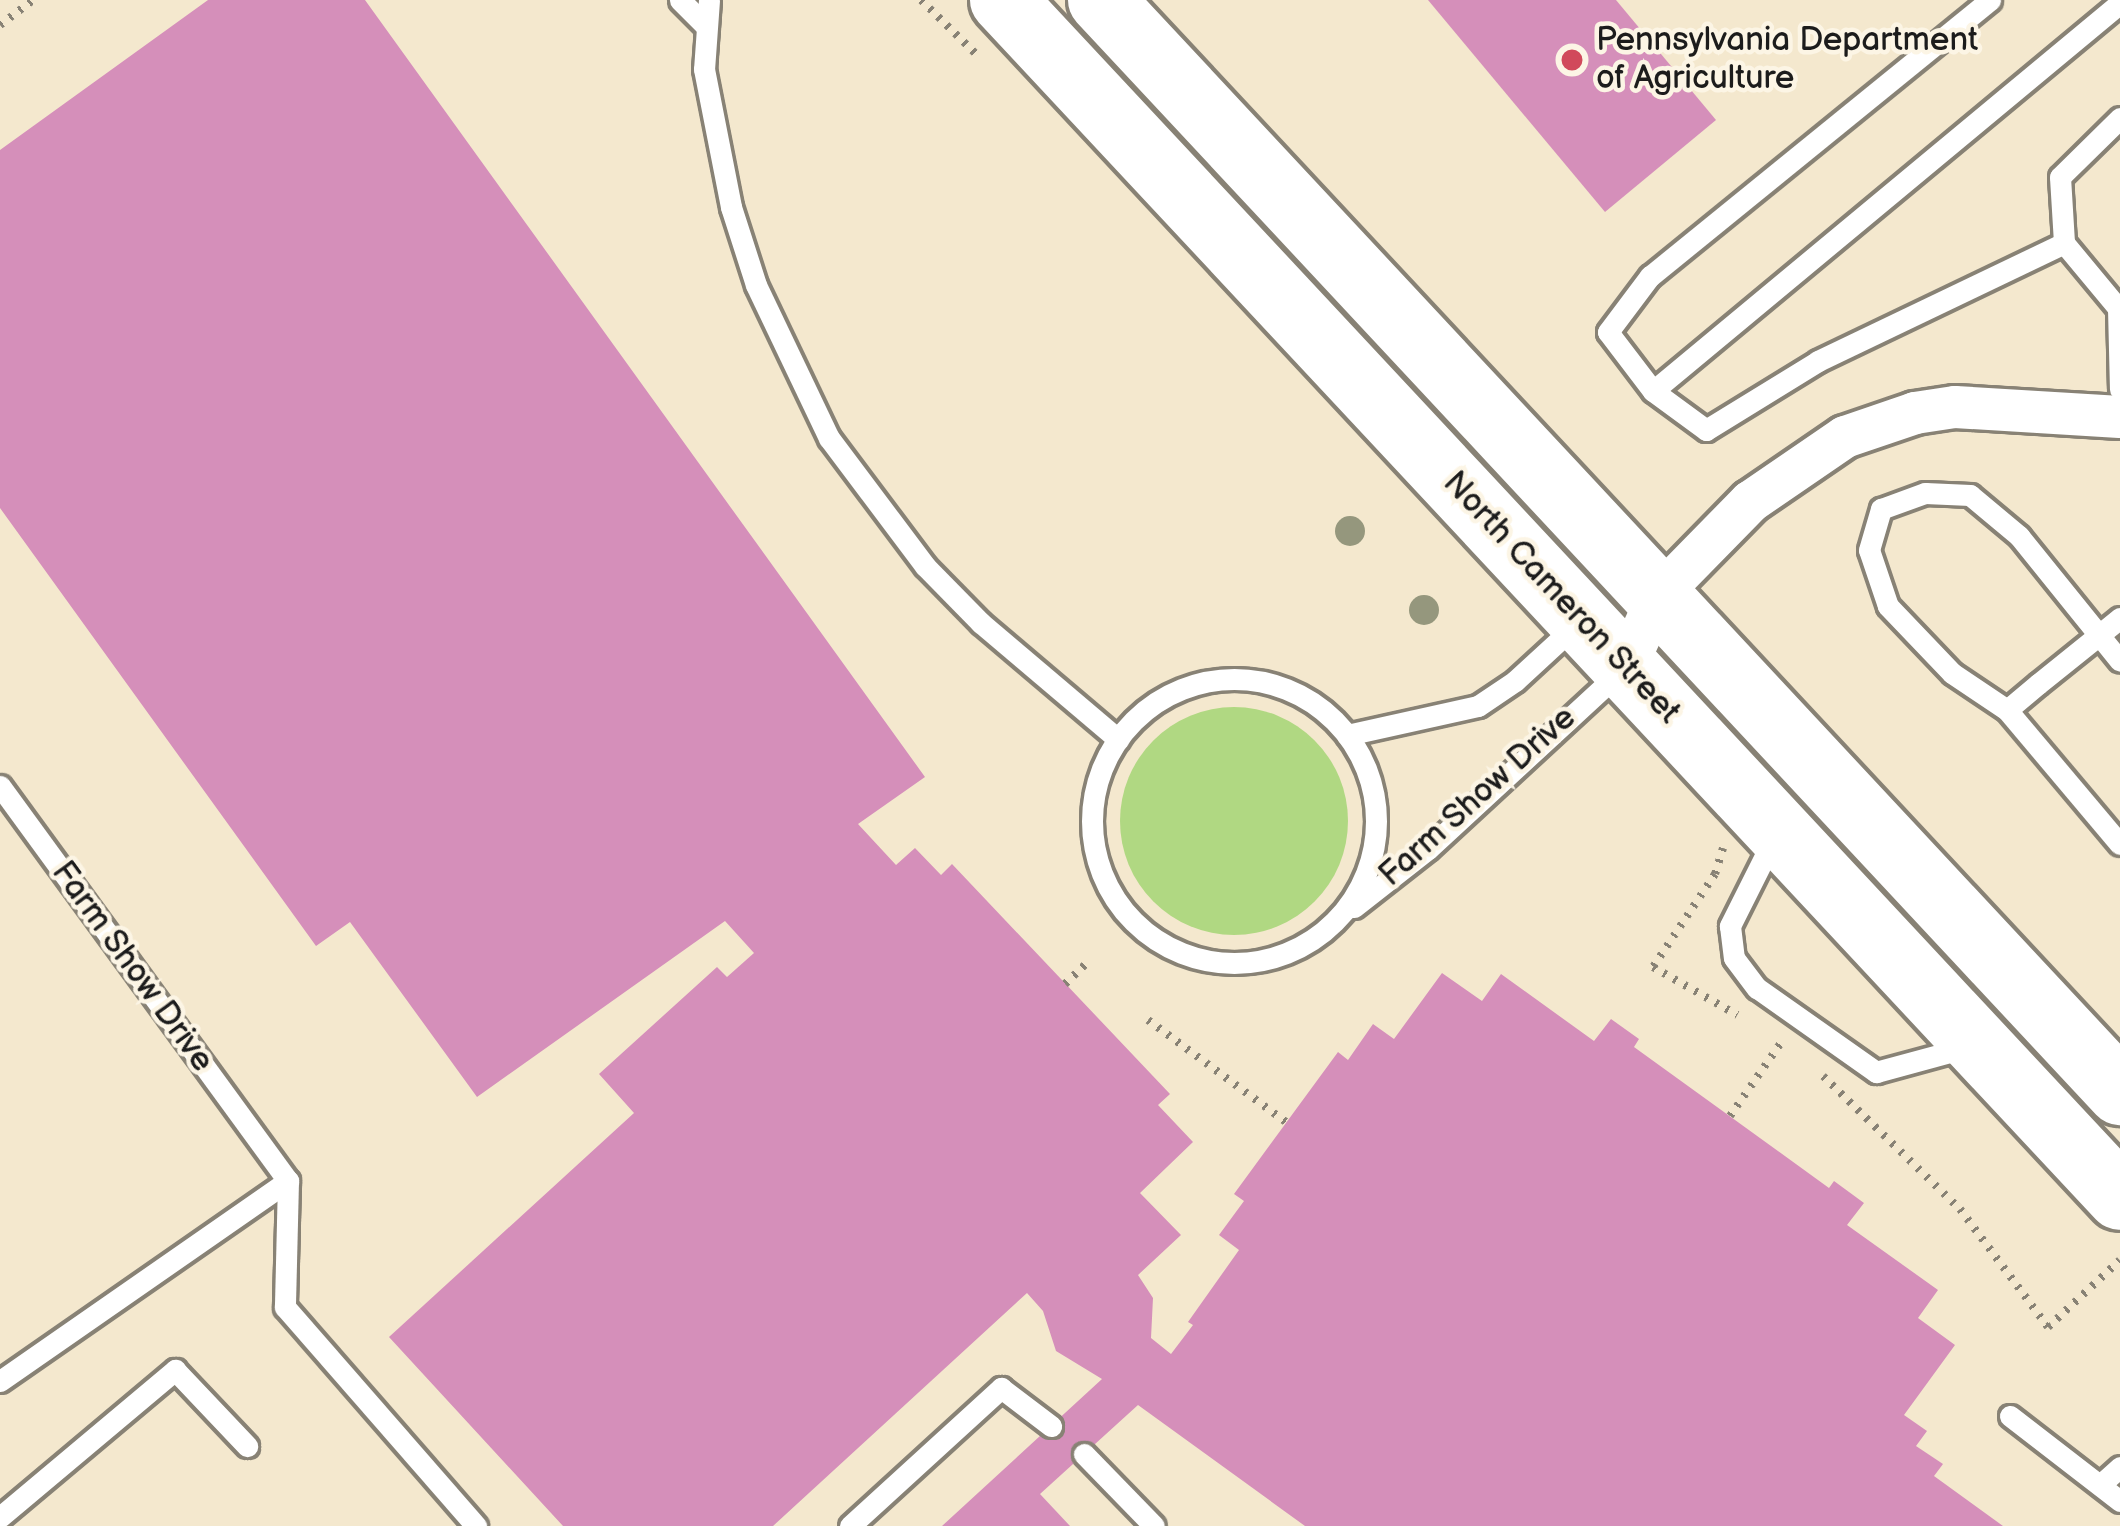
<!DOCTYPE html>
<html>
<head>
<meta charset="utf-8">
<style>
  body { margin:0 }
  #map { position:relative; width:2120px; height:1526px; overflow:hidden; background:#f4e8ce; font-family:"Balsamiq Sans",sans-serif }
  div>[style] { position:absolute }
  .green>* { inset:0; background:#b0d882 }
  .round { border-radius:50% }
  .building>* { inset:0; background:#d58fba }
  .path>* { height:8px; margin-top:-4px; transform-origin:0; background:repeating-linear-gradient(90deg,#888275 0 3px,transparent 0 12px) }
  .roads { filter:drop-shadow(3px 0 #888275) drop-shadow(-3px 0 #888275) drop-shadow(0 3px #888275) drop-shadow(0 -3px #888275) }
  .service>* { height:21px; margin:-10.5px; padding:0 10.5px; transform-origin:10.5px; border-radius:10.5px; background:#fff }
  .service>.ring { margin:-10.5px; padding:0; box-sizing:content-box; background:none; border:21px solid #fff; border-radius:50% }
  .minor>* { height:42px; margin:-21px; padding:0 21px; transform-origin:21px; border-radius:21px; background:#fff }
  .trunk>* { height:66px; margin:-33px; padding:0 33px; transform-origin:33px; border-radius:33px; background:#fff }
  .trees>* { width:30px; height:30px; margin:-15px; border-radius:50%; background:#95977d }
  .dots>* { width:33px; height:33px; translate:-50% -50%; box-sizing:border-box; border:6px solid #fcf5e5; border-radius:50% }
  span { translate:-50% -50%; white-space:nowrap; text-align:center; line-height:1.15; -webkit-text-stroke:9px #fcf5e5; paint-order:stroke }
  .poi-label { font-size:33px; color:#1c1c1c }
  .left { translate:0 -50%; text-align:left }
  .street-label { font-size:33px; color:#1c1c1c }
</style>
</head>
<body>
<div id="map">
  <div class="green">
    <div class="round" style="left:1120px;top:707px;width:228px;height:228px"></div>
  </div>
  <div class="building">
    <div style="clip-path:polygon(208px 0,365px 0,925px 777px,858px 824px,896px 865px,915px 848px,941px 875px,952px 864px,1170px 1094px,1158px 1105px,1193px 1142px,1140px 1193px,1181px 1235px,1138px 1275px,1153px 1298px,1151px 1338px,1171px 1354px,1193px 1325px,1188px 1322px,1239px 1250px,1219px 1235px,1244px 1201px,1234px 1194px,1338px 1052px,1348px 1060px,1373px 1024px,1394px 1039px,1442px 973px,1482px 1001px,1501px 974px,1594px 1041px,1611px 1019px,1639px 1039px,1634px 1047px,1829px 1188px,1834px 1181px,1864px 1203px,1847px 1225px,1938px 1290px,1918px 1318px,1955px 1345px,1904px 1415px,1927px 1431px,1916px 1446px,1943px 1464px,1934px 1476px,2003px 1526px,1305px 1526px,1138px 1405px,1040px 1494px,1070px 1526px,942px 1526px,1102px 1379px,1056px 1351px,1043px 1311px,1027px 1293px,773px 1526px,563px 1526px,389px 1337px,634px 1113px,599px 1074px,717px 967px,727px 977px,754px 953px,725px 921px,477px 1097px,350px 922px,316px 946px,0 508px,0 150px)"></div>
    <div style="clip-path:polygon(1428px 0,1616px 0,1716px 120px,1605px 212px)"></div>
  </div>
  <div class="path">
    <div style="left:921px;top:0;width:78px;rotate:44.5deg"></div>
    <div style="left:0;top:25px;width:41px;rotate:-37.1deg"></div>
    <div style="left:1723px;top:848px;width:27px;rotate:107deg"></div>
    <div style="left:1715px;top:874px;width:112px;rotate:123.7deg"></div>
    <div style="left:1653px;top:967px;width:97px;rotate:29.7deg"></div>
    <div style="left:1065px;top:984px;width:30px;rotate:-44deg"></div>
    <div style="left:1148px;top:1020px;width:172px;rotate:36.5deg"></div>
    <div style="left:1823px;top:1076px;width:191px;rotate:44.2deg"></div>
    <div style="left:1960px;top:1209px;width:147px;rotate:53.3deg"></div>
    <div style="left:2048px;top:1327px;width:98px;rotate:-42.9deg"></div>
    <div style="left:1730px;top:1116px;width:88px;rotate:-55.2deg"></div>
  </div>
  <div class="roads">
    <div class="service">
      <div style="left:680px;top:0;width:35px;rotate:45deg"></div>
      <div style="left:709px;top:0;width:69px;rotate:94.1deg"></div>
      <div style="left:704px;top:69px;width:141px;rotate:78.9deg"></div>
      <div style="left:731px;top:207px;width:82px;rotate:72.2deg"></div>
      <div style="left:756px;top:285px;width:170px;rotate:64.5deg"></div>
      <div style="left:829px;top:438px;width:160px;rotate:53.1deg"></div>
      <div style="left:925px;top:566px;width:80px;rotate:45.5deg"></div>
      <div style="left:981px;top:623px;width:180px;rotate:40.3deg"></div>
      <div style="left:1990px;top:0;width:438px;rotate:140.9deg"></div>
      <div style="left:1650px;top:276px;width:70px;rotate:126.9deg"></div>
      <div style="left:1608px;top:332px;width:74px;rotate:52.7deg"></div>
      <div style="left:1653px;top:391px;width:66px;rotate:36.3deg"></div>
      <div style="left:1706px;top:430px;width:132px;rotate:-31.6deg"></div>
      <div style="left:1818px;top:361px;width:273px;rotate:-25.6deg"></div>
      <div style="left:2120px;top:118px;width:84px;rotate:135.5deg"></div>
      <div style="left:2060px;top:177px;width:66px;rotate:86.5deg"></div>
      <div style="left:2064px;top:243px;width:85px;rotate:50.3deg"></div>
      <div style="left:2118px;top:308px;width:81px;rotate:88.6deg"></div>
      <div style="left:1653px;top:391px;width:607px;rotate:-39.72deg"></div>
      <div style="left:2120px;top:618px;width:27px;rotate:141deg"></div>
      <div style="left:2099px;top:635px;width:78px;rotate:141.2deg"></div>
      <div style="left:2038px;top:684px;width:40px;rotate:140deg"></div>
      <div style="left:2007px;top:710px;width:66px;rotate:-146.1deg"></div>
      <div style="left:1952px;top:673px;width:93px;rotate:-133.7deg"></div>
      <div style="left:1888px;top:606px;width:59px;rotate:-108.7deg"></div>
      <div style="left:1869px;top:550px;width:43px;rotate:-73.7deg"></div>
      <div style="left:1881px;top:509px;width:47px;rotate:-20deg"></div>
      <div style="left:1925px;top:493px;width:45px;rotate:2.5deg"></div>
      <div style="left:1970px;top:495px;width:64px;rotate:39.9deg"></div>
      <div style="left:2019px;top:536px;width:127px;rotate:51.1deg"></div>
      <div style="left:2099px;top:635px;width:33px;rotate:51deg"></div>
      <div class="ring" style="left:1092px;top:679px;width:263px;height:263px"></div>
      <div style="left:2007px;top:710px;width:175px;rotate:49.9deg"></div>
      <div style="left:1347px;top:735px;width:134px;rotate:-12.5deg"></div>
      <div style="left:1478px;top:706px;width:45px;rotate:-34deg"></div>
      <div style="left:1515px;top:681px;width:84px;rotate:-42.6deg"></div>
      <div style="left:0;top:786px;width:489px;rotate:53.9deg"></div>
      <div style="left:288px;top:1181px;width:126px;rotate:91.4deg"></div>
      <div style="left:285px;top:1307px;width:291px;rotate:48.9deg"></div>
      <div style="left:1775px;top:836px;width:101px;rotate:116.6deg"></div>
      <div style="left:1730px;top:926px;width:32px;rotate:83deg"></div>
      <div style="left:1734px;top:958px;width:38px;rotate:53deg"></div>
      <div style="left:1757px;top:988px;width:146px;rotate:35.2deg"></div>
      <div style="left:1876px;top:1072px;width:95px;rotate:-15.2deg"></div>
      <div style="left:1354px;top:907px;width:94px;rotate:-38.1deg"></div>
      <div style="left:1428px;top:849px;width:264px;rotate:-42.7deg"></div>
      <div style="left:0;top:1381px;width:351px;rotate:-34.8deg"></div>
      <div style="left:2010px;top:1416px;width:139px;rotate:37.7deg"></div>
      <div style="left:1084px;top:1454px;width:100px;rotate:45.8deg"></div>
      <div style="left:2100px;top:1485px;width:27px;rotate:-42deg"></div>
      <div style="left:0;top:1517px;width:229px;rotate:-40deg"></div>
      <div style="left:175px;top:1370px;width:105px;rotate:46.5deg"></div>
      <div style="left:850px;top:1526px;width:205px;rotate:-42.4deg"></div>
      <div style="left:1001px;top:1388px;width:63px;rotate:37.2deg"></div>
    </div>
    <div class="minor">
      <div style="left:1626px;top:667px;width:78px;rotate:-65.7deg"></div>
      <div style="left:1658px;top:596px;width:132px;rotate:-45.6deg"></div>
      <div style="left:1750px;top:502px;width:115px;rotate:-34.4deg"></div>
      <div style="left:1845px;top:437px;width:74px;rotate:-18.9deg"></div>
      <div style="left:1915px;top:413px;width:40px;rotate:-8.5deg"></div>
      <div style="left:1955px;top:407px;width:165px;rotate:3.5deg"></div>
    </div>
    <div class="trunk">
      <div style="left:1003px;top:0;width:1637px;rotate:46.98deg"></div>
      <div style="left:1101px;top:0;width:1494px;rotate:46.98deg"></div>
    </div>
  </div>
  <div class="trees">
    <div style="left:1350px;top:531px"></div>
    <div style="left:1424px;top:610px"></div>
  </div>
  <div class="dots">
    <div style="left:1572px;top:60px;background:#d1495b"></div>
  </div>
  <div class="poi-label">
    <span class="left" style="left:1596px;top:60px">Pennsylvania Department<br>of Agriculture</span>
  </div>
  <div class="street-label">
    <span style="left:1561px;top:598px;rotate:47deg">North Cameron Street</span>
    <span style="left:1478px;top:797px;rotate:-42deg">Farm Show Drive</span>
    <span style="left:132px;top:967px;rotate:54deg">Farm Show Drive</span>
  </div>
</div>
</body>
</html>
